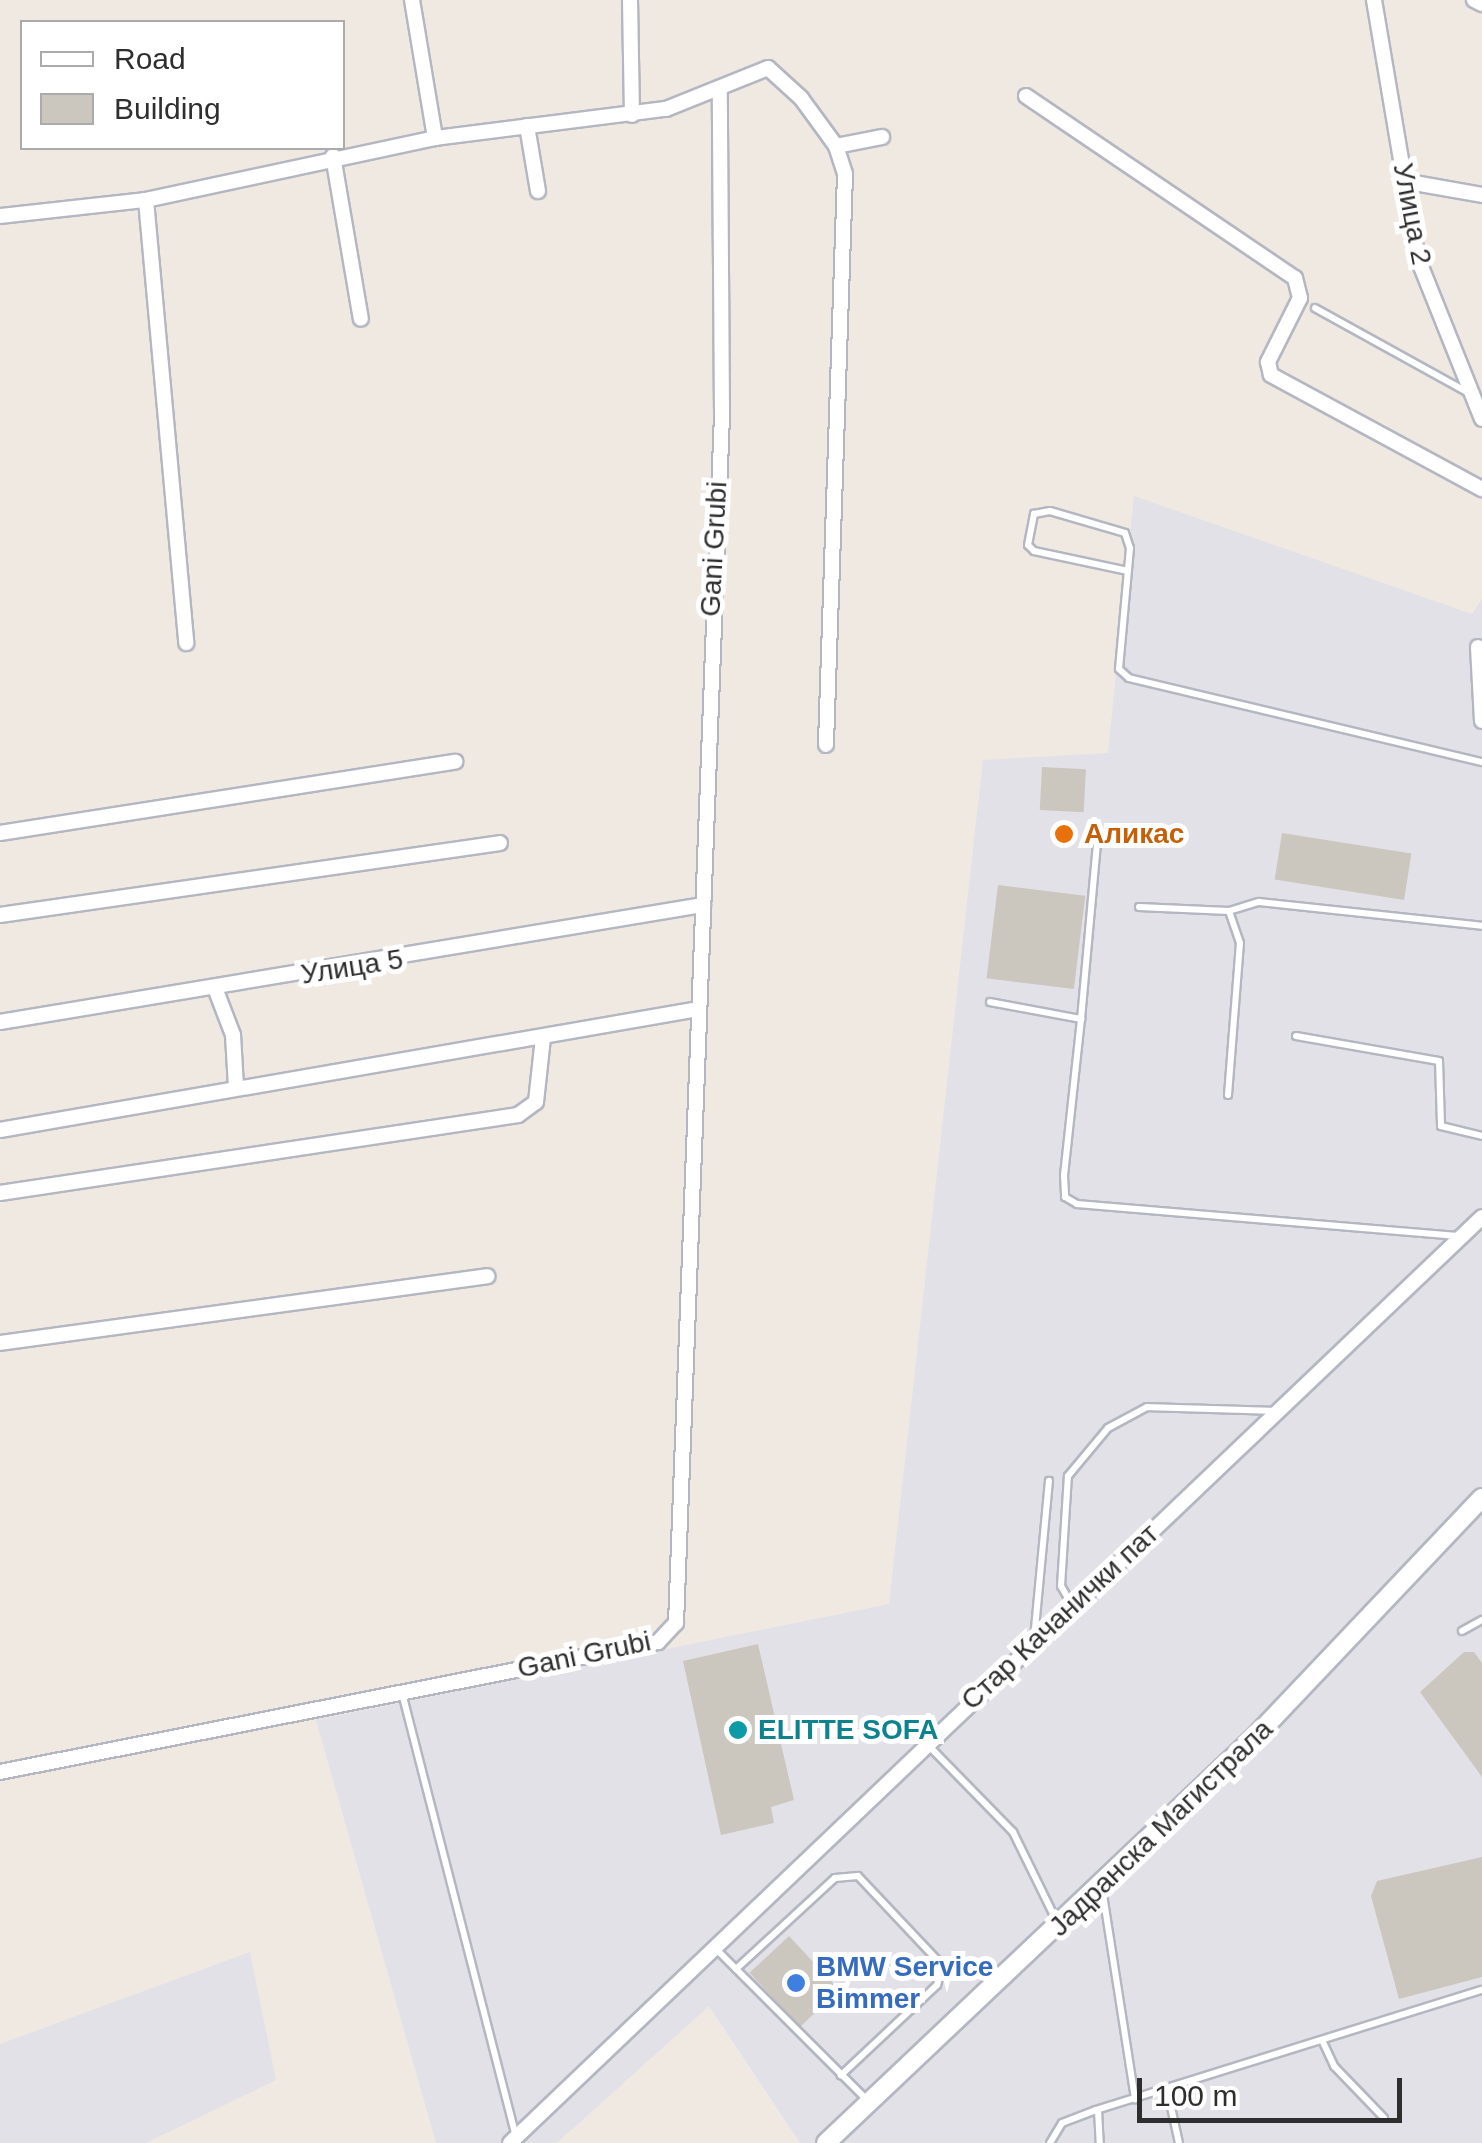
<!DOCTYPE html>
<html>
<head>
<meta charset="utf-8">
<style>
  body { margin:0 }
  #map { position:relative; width:1482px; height:2143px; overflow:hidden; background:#efe9e1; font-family:Arial,sans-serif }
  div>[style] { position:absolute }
  .industrial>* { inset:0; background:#e3e1e8 }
  .building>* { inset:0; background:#cbc7bf; transform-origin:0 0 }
  .roads { filter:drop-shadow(2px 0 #b4b7c1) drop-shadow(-2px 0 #b4b7c1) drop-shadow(0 2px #b4b7c1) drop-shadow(0 -2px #b4b7c1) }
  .service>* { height:6px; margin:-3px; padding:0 3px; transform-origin:3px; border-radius:3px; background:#fff }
  .minor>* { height:14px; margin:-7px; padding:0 7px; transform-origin:7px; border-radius:7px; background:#fff }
  .tertiary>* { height:18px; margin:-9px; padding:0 9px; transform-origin:9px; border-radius:9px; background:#fff }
  .dots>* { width:28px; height:28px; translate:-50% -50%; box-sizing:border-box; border:5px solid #fff; border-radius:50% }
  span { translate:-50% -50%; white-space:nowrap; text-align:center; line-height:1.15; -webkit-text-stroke:10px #fff; paint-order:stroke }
  .street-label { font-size:28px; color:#2e2e2e }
  .food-label { font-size:28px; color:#c56008; font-weight:700 }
  .left { translate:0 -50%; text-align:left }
  .culture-label { font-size:28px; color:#0d838f; font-weight:700 }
  .shop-label { font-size:28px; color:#366cbe; font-weight:700 }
  .legend { position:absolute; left:20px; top:20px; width:325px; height:130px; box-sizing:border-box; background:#fff; border:2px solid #ababab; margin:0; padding:12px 18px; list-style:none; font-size:30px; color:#2e2e2e }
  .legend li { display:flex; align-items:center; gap:20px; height:50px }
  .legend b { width:50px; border:2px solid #ababab }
  .scale { position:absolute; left:1137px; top:2078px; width:265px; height:45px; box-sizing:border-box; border:5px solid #2e2e2e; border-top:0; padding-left:12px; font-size:30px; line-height:35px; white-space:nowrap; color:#2e2e2e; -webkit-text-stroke:8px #fff; paint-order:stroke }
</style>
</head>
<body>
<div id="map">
  <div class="industrial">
    <div style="clip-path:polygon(1134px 496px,1472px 614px,1482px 599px,1482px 2143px,800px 2143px,709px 2006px,557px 2143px,436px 2143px,316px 1720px,889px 1604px,983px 760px,1108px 753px)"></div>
    <div style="clip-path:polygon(250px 1952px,276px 2080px,146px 2143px,0 2143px,0 2044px)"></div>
  </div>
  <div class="building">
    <div style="left:1042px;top:767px;width:44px;height:43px;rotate:3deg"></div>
    <div style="left:1282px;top:833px;width:131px;height:47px;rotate:9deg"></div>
    <div style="left:998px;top:885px;width:88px;height:94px;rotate:7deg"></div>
    <div style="clip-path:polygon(758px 1644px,794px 1800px,771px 1807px,774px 1823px,721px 1835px,683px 1661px)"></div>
    <div style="clip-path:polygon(1464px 1652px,1474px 1652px,1482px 1663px,1482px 1777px,1420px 1692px)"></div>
    <div style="clip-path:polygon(1482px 1857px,1482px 1977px,1399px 1999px,1371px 1896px,1377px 1881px)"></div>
    <div style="left:789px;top:1936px;width:74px;height:54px;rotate:47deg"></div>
  </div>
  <div class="roads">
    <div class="service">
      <div style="left:1315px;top:308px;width:176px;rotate:28.9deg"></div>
      <div style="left:1128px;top:571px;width:96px;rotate:-168deg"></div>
      <div style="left:1034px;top:551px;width:8px;rotate:-135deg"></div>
      <div style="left:1028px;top:545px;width:32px;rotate:-79deg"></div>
      <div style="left:1034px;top:514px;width:16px;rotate:-11deg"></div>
      <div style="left:1050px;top:511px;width:78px;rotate:16.3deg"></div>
      <div style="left:1125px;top:533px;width:16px;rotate:72deg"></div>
      <div style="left:1130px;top:548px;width:121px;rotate:95.2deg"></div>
      <div style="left:1119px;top:669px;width:13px;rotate:42deg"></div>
      <div style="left:1129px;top:678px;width:363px;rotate:13.4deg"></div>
      <div style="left:1139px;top:907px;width:90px;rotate:2.5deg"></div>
      <div style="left:1229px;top:911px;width:31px;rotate:-17deg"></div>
      <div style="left:1259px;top:902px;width:224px;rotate:6.1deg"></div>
      <div style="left:990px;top:1002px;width:93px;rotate:10.6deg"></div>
      <div style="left:1081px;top:1019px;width:157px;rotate:96.2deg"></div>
      <div style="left:1064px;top:1175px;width:22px;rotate:87deg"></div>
      <div style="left:1065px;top:1197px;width:14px;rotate:30deg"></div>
      <div style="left:1077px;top:1204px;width:385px;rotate:4.8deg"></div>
      <div style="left:1081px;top:1019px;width:176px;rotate:-84.8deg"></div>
      <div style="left:1296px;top:1036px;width:145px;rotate:9.9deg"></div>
      <div style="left:1439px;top:1061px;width:65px;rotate:88.2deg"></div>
      <div style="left:1441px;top:1126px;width:42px;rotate:13.7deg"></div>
      <div style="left:1228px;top:1095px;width:152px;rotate:-85.5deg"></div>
      <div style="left:1240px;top:943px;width:34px;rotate:-109deg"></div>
      <div style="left:1072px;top:1605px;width:22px;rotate:-120deg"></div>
      <div style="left:1061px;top:1586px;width:110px;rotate:-86.4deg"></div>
      <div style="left:1068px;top:1476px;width:62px;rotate:-50.2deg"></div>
      <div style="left:1108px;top:1428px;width:44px;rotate:-28.3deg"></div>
      <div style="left:1147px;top:1407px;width:128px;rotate:1.8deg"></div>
      <div style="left:1462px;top:1631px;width:23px;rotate:-29deg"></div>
      <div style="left:1034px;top:1639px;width:159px;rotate:-84.6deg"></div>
      <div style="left:402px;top:1693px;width:457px;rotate:75.6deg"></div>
      <div style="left:927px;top:1744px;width:123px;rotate:45.7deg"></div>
      <div style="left:1013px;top:1832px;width:100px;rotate:63.9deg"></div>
      <div style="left:1102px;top:1888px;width:214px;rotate:81.1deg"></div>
      <div style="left:716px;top:1949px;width:212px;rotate:45deg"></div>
      <div style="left:736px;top:1969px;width:134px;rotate:-42.6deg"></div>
      <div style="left:835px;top:1878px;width:23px;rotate:-5deg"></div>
      <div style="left:858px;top:1876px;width:117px;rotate:46.7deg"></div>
      <div style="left:938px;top:1961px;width:13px;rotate:81deg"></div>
      <div style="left:940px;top:1974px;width:11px;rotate:105deg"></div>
      <div style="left:937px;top:1985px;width:132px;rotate:136.8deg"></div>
      <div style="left:1322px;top:2040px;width:29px;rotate:65deg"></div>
      <div style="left:1334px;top:2066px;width:72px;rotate:46.1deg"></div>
      <div style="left:1167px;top:2089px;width:55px;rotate:77.5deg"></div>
      <div style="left:1098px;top:2110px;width:33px;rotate:87deg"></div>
      <div style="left:1050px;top:2143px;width:23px;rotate:-59deg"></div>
      <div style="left:1062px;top:2123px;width:36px;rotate:-21deg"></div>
      <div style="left:1096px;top:2110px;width:404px;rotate:-17.3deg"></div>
    </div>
    <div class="minor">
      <div style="left:412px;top:0;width:140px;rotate:80.5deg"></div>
      <div style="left:630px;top:0;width:115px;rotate:89deg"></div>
      <div style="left:1374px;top:0;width:263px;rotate:80.4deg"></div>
      <div style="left:1418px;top:259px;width:172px;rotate:68.2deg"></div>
      <div style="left:1474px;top:0;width:9px;rotate:27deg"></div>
      <div style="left:1026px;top:96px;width:325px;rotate:34.1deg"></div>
      <div style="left:1295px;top:278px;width:21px;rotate:76deg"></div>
      <div style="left:1300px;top:298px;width:72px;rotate:116.6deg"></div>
      <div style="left:1268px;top:362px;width:13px;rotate:77deg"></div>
      <div style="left:1271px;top:375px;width:240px;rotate:28.4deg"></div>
      <div style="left:527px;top:126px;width:66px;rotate:80.4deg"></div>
      <div style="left:836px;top:146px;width:47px;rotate:-11.1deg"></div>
      <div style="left:333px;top:156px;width:165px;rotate:80.3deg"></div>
      <div style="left:1403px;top:181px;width:80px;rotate:10deg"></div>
      <div style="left:146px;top:200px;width:445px;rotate:84.8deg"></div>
      <div style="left:0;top:216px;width:147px;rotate:-6.3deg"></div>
      <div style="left:146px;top:200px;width:296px;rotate:-12.1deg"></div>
      <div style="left:435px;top:138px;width:233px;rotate:-7.2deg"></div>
      <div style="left:666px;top:109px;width:110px;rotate:-21.9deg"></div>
      <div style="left:768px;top:68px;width:45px;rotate:42.3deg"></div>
      <div style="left:801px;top:98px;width:59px;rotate:53.9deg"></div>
      <div style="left:836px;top:146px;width:29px;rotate:72deg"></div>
      <div style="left:845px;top:174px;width:571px;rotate:91.91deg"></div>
      <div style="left:1478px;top:647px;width:74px;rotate:86.9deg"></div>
      <div style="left:0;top:833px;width:461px;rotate:-8.9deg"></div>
      <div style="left:0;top:915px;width:505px;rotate:-8.19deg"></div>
      <div style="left:215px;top:988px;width:50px;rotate:69deg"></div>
      <div style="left:233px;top:1035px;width:52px;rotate:86.7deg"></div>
      <div style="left:0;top:1022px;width:713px;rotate:-9.45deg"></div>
      <div style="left:0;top:1130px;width:708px;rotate:-9.83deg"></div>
      <div style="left:0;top:1193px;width:524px;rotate:-8.56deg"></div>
      <div style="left:518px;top:1115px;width:22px;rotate:-36deg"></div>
      <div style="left:536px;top:1102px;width:64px;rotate:-83.8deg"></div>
      <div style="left:0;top:1343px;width:492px;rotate:-7.8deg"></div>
      <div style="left:0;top:1772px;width:671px;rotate:-11.18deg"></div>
      <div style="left:658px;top:1642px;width:26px;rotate:-47deg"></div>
      <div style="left:676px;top:1623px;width:1212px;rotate:-87.82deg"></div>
      <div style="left:722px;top:412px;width:324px;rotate:-90.4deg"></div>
      <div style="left:510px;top:2143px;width:1342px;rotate:-43.61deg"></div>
    </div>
    <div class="tertiary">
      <div style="left:826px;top:2143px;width:589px;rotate:-43.42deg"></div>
      <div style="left:1254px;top:1738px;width:331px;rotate:-46.5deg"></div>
    </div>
  </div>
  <div class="dots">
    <div style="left:1064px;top:834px;background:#e8710a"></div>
    <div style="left:738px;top:1730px;background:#0f9aa8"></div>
    <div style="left:796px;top:1983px;background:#3f7fe0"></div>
  </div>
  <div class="street-label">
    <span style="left:1412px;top:214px;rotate:79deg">Улица 2</span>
    <span style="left:714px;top:549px;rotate:-87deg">Gani Grubi</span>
    <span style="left:352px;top:967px;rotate:-9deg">Улица 5</span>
    <span style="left:1060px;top:1617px;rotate:-43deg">Стар Качанички пат</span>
    <span style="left:584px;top:1655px;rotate:-12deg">Gani Grubi</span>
    <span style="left:1161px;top:1828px;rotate:-44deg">Јадранска Магистрала</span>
  </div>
  <div class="food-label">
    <span class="left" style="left:1084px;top:834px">Аликас</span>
  </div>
  <div class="culture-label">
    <span class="left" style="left:758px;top:1730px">ELITTE SOFA</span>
  </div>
  <div class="shop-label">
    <span class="left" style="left:816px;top:1983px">BMW Service<br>Bimmer</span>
  </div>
  <ul class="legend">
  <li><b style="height:12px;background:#fff"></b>Road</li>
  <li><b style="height:28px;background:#cbc7bf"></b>Building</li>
  </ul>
  <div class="scale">100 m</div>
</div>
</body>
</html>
